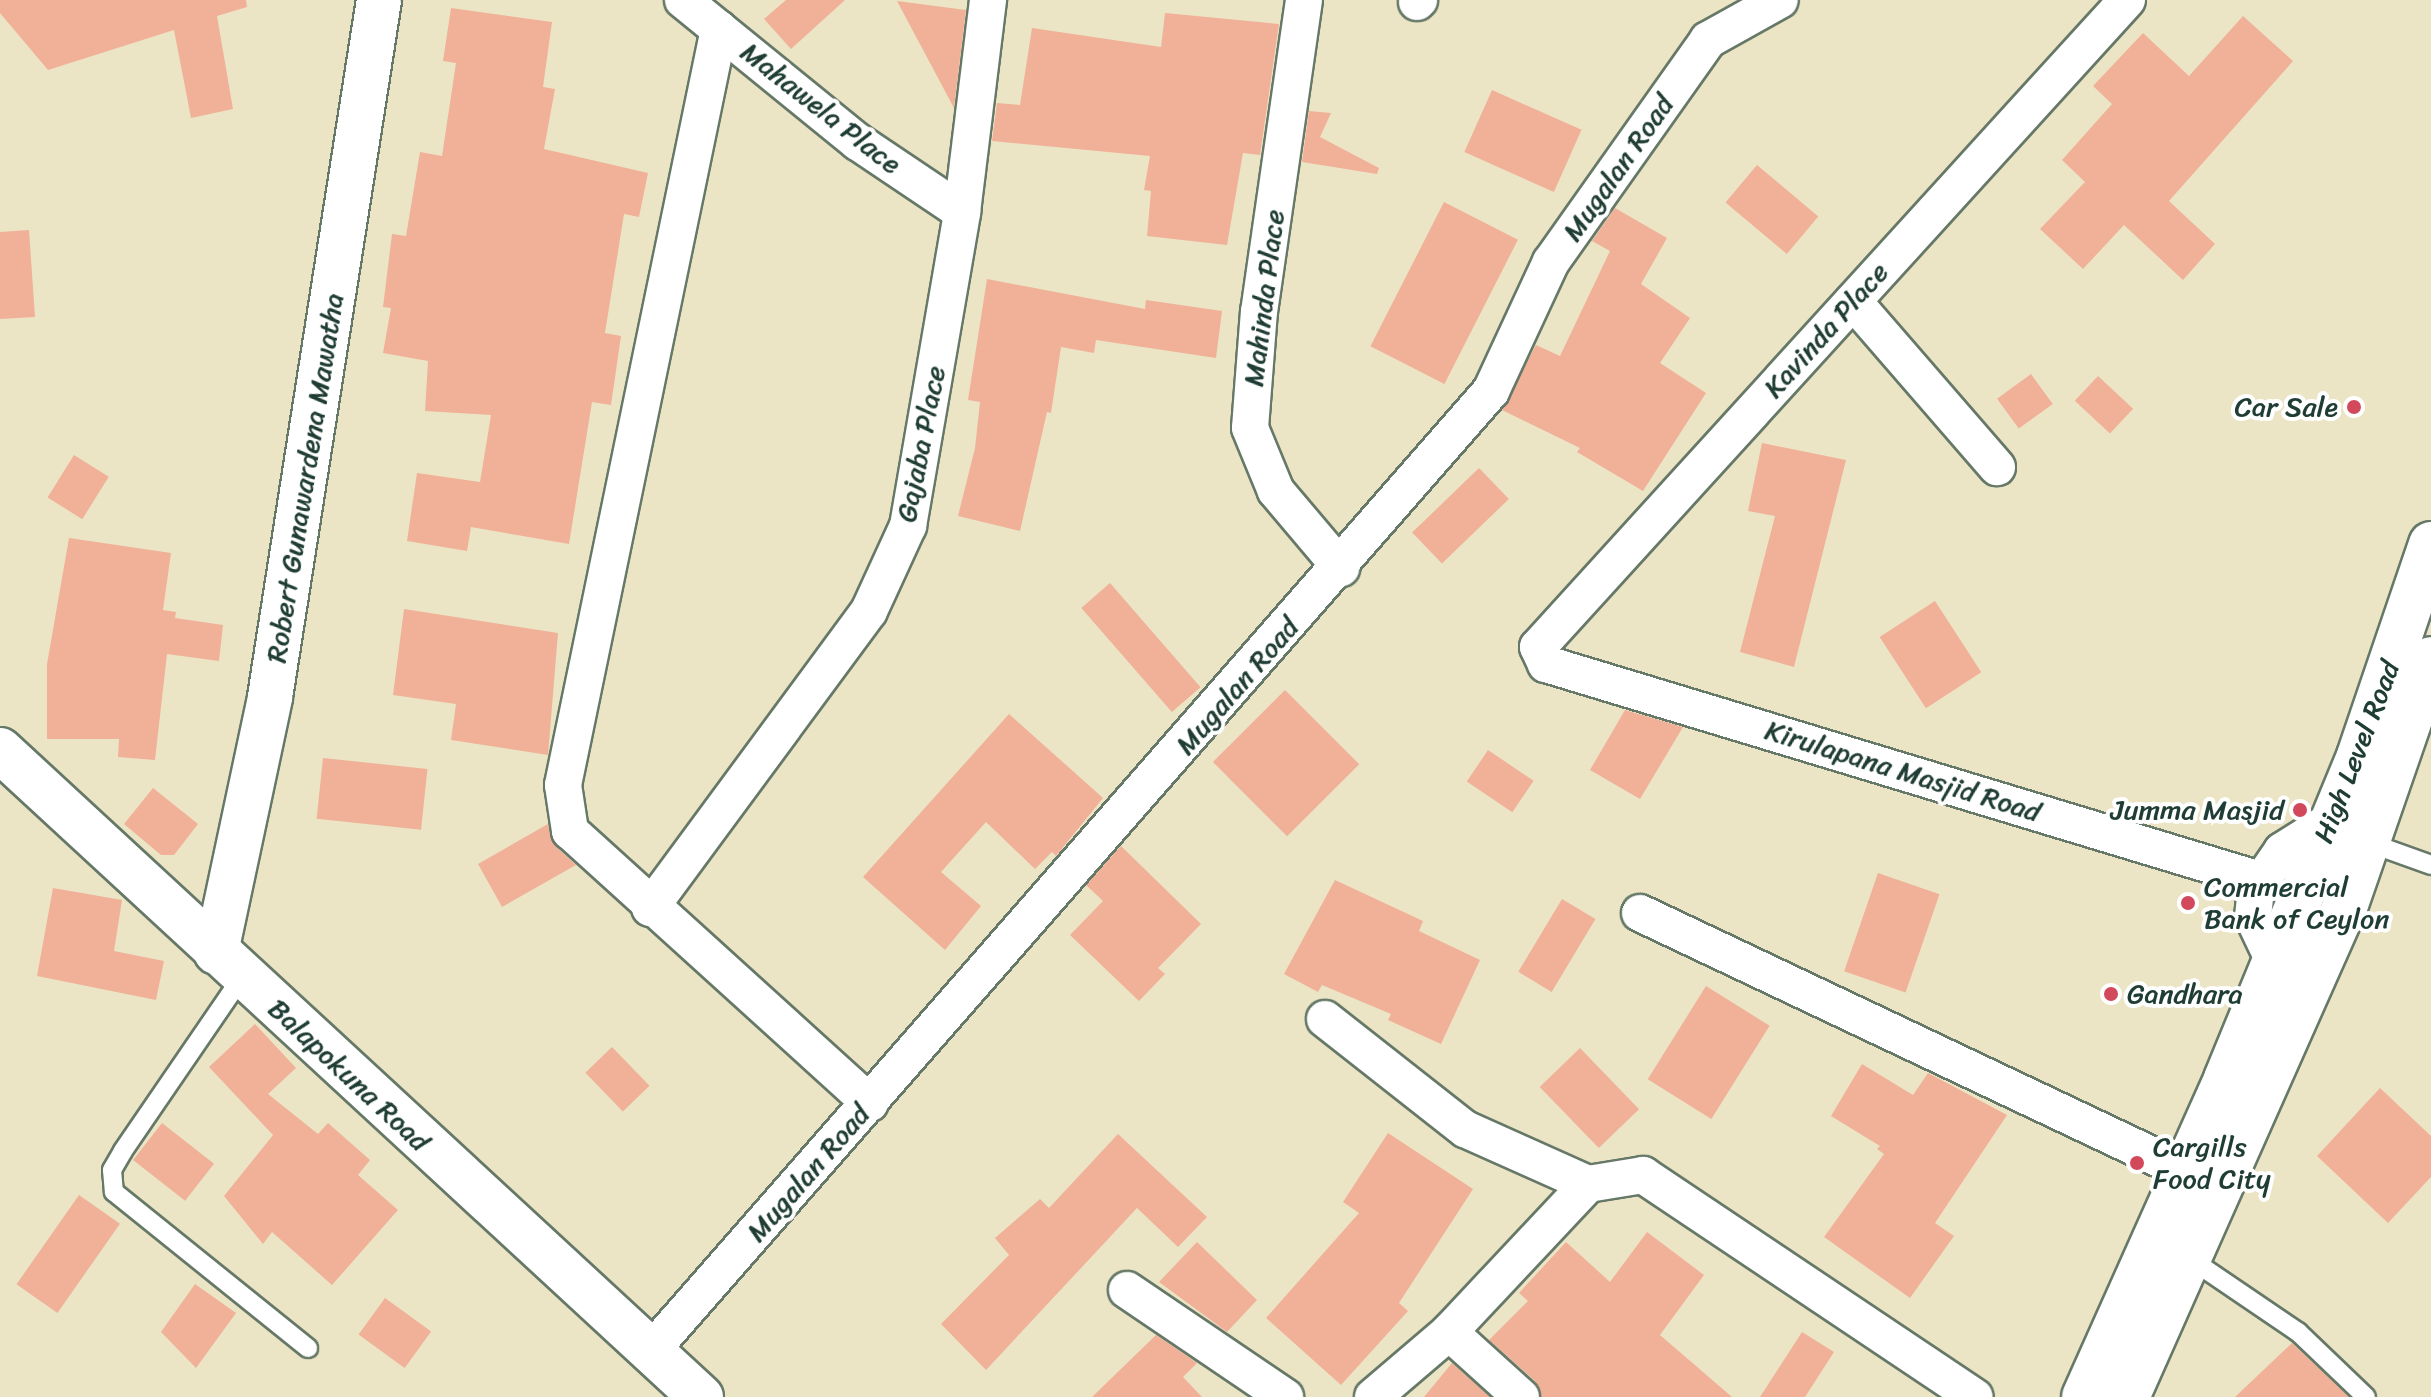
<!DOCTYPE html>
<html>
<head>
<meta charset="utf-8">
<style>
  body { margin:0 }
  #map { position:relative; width:2431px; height:1397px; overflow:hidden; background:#ebe5c5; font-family:Sriracha,sans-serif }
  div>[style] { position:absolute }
  .building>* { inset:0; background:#f0b198; transform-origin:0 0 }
  .roads { filter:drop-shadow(2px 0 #667867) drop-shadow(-2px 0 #667867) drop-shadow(0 2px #667867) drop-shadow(0 -2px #667867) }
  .service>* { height:18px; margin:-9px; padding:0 9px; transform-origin:9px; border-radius:9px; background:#fff }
  .minor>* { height:36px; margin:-18px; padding:0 18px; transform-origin:18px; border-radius:18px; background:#fff }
  .secondary>* { height:44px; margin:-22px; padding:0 22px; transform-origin:22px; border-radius:22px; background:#fff }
  .trunk>* { height:44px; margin:-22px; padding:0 22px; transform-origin:22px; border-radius:22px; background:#fff }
  .dots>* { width:22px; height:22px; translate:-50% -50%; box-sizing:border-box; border:4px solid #fff; border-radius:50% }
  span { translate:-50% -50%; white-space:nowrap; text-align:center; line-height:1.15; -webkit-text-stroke:8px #fff; paint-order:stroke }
  .street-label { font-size:28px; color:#1f3d34 }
  .poi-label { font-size:28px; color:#1f3d34 }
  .right { translate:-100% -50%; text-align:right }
  .left { translate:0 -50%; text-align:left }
</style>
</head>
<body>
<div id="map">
  <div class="building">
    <div style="clip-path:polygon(0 0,246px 0,247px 7px,217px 16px,233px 109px,191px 118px,174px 30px,48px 70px,0 13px)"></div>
    <div style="clip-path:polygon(786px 0,845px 0,791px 49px,764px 19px)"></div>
    <div style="clip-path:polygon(897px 1px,966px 10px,954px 108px)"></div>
    <div style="clip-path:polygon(451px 8px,552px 22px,543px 87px,555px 89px,544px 149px,648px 173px,639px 217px,624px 214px,605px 333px,621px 336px,611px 405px,592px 402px,569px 544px,471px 527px,467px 551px,407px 541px,417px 473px,480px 482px,491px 415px,425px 411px,428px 361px,383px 353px,391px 308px,383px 307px,392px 234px,406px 236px,420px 152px,442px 156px,456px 63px,443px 61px)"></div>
    <div style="clip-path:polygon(1165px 13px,1279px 24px,1260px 155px,1243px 153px,1227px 245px,1147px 236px,1151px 191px,1144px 190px,1150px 156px,992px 141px,997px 103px,1020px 105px,1032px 28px,1161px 47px)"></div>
    <div style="clip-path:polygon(2243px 16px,2293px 61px,2169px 201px,2215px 244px,2183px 280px,2124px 225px,2083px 269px,2040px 229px,2085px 182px,2062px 160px,2112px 104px,2093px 86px,2143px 33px,2189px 76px)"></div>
    <div style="left:1492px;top:90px;width:98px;height:68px;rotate:24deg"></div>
    <div style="clip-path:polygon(1309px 111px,1331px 113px,1320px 137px,1379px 168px,1377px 174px,1302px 162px)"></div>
    <div style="left:1757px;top:165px;width:80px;height:49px;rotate:40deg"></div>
    <div style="left:1444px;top:202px;width:83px;height:162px;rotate:27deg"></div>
    <div style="clip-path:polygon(1615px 208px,1667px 238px,1641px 284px,1690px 318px,1660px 363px,1706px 393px,1643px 491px,1577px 452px,1580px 448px,1502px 410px,1536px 345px,1560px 356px,1610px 251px,1592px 241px)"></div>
    <div style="clip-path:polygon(29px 230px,35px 317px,0 319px,0 232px)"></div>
    <div style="clip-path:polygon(987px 279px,1145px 309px,1146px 300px,1222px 311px,1216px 358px,1096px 340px,1094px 353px,1061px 347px,1051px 413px,1047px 412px,1020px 531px,958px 516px,975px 448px,980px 402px,968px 400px)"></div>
    <div style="left:2031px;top:374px;width:37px;height:42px;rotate:54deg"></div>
    <div style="left:2098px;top:376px;width:48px;height:34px;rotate:43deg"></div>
    <div style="clip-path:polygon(1762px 443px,1846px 460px,1794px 667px,1740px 652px,1775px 516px,1748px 511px)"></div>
    <div style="left:74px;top:455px;width:41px;height:50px;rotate:32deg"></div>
    <div style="left:1479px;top:468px;width:43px;height:93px;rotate:46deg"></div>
    <div style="clip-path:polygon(69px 538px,171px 553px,163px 610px,176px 612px,175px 618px,223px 625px,219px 661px,167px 654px,155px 760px,118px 757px,119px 739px,47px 739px,47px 664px)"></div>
    <div style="left:1110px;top:583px;width:138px;height:38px;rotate:49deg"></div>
    <div style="left:1935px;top:601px;width:85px;height:66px;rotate:57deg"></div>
    <div style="clip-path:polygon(404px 609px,558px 633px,548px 755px,451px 740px,456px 704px,393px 695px)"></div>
    <div style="left:1285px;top:690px;width:105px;height:102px;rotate:45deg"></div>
    <div style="clip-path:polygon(1625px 710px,1683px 727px,1640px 799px,1590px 770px)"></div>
    <div style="clip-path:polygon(1009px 714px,1103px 798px,1056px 856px,1052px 852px,1035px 869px,986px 822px,941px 872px,981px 906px,945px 950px,863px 877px)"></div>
    <div style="left:1488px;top:750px;width:55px;height:38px;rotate:34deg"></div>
    <div style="left:323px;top:758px;width:105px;height:61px;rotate:6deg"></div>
    <div style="clip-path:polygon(153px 788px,198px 824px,174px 855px,161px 855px,124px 824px)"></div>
    <div style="clip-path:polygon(548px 824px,555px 846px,576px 865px,502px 907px,478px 864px)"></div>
    <div style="clip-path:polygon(1121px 846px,1201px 924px,1158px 968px,1165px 974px,1139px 1001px,1070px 935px,1103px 901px,1086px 885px)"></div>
    <div style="left:1878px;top:873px;width:65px;height:104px;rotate:19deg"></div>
    <div style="clip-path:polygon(1335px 880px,1423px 921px,1419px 931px,1480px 960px,1441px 1044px,1388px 1020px,1391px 1014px,1322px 985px,1318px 992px,1284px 974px)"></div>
    <div style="clip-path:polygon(53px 888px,122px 900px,114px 951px,164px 961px,156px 1000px,37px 976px)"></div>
    <div style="left:1562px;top:899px;width:39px;height:85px;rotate:31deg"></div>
    <div style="left:1706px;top:986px;width:75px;height:110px;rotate:32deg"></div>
    <div style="clip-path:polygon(255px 1024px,296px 1068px,268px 1094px,318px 1134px,328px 1123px,370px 1160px,358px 1175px,398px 1210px,332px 1285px,272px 1232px,263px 1244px,224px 1196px,273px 1135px,209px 1067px)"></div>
    <div style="left:612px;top:1047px;width:54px;height:37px;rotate:46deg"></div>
    <div style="left:1580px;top:1048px;width:85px;height:56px;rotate:46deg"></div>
    <div style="clip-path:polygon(1862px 1064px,1913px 1095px,1928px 1073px,2007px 1115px,1935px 1223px,1954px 1236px,1910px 1298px,1824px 1237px,1884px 1154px,1877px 1149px,1880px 1146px,1831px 1116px)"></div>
    <div style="clip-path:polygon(2380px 1088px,2431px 1136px,2431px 1177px,2388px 1223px,2317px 1156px)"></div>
    <div style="left:162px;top:1123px;width:66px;height:47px;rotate:38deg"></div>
    <div style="clip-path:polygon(1388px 1133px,1473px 1189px,1399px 1303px,1408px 1311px,1341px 1385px,1266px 1318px,1359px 1213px,1343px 1202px)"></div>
    <div style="clip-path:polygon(1118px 1134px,1207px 1217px,1178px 1247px,1137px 1208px,986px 1370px,941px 1324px,1009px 1255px,995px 1238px,1040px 1199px,1049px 1208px)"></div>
    <div style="left:79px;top:1195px;width:50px;height:109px;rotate:35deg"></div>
    <div style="clip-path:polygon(1647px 1232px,1704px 1275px,1660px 1335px,1732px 1397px,1541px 1397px,1535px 1381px,1489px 1340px,1528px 1301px,1519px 1293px,1566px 1242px,1610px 1282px)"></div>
    <div style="clip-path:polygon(1197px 1242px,1257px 1300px,1227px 1332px,1159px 1282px)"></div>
    <div style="clip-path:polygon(195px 1284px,236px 1313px,196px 1368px,161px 1332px)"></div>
    <div style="left:385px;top:1298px;width:57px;height:45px;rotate:36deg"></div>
    <div style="clip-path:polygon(1802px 1332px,1834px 1352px,1805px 1397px,1760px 1397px)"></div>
    <div style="clip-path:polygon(1156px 1335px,1197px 1363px,1183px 1377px,1202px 1397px,1092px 1397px)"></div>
    <div style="clip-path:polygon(2292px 1343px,2349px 1397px,2235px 1397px)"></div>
    <div style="clip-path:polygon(1452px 1363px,1490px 1397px,1424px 1397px)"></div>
  </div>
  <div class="roads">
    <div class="service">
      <div style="left:2370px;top:843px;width:65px;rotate:19.8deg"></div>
      <div style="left:242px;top:977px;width:211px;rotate:124.4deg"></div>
      <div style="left:123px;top:1151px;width:22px;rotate:120deg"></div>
      <div style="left:112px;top:1170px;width:22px;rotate:85deg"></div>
      <div style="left:114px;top:1192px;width:249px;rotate:38.8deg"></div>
      <div style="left:2189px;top:1258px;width:132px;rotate:34.2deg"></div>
      <div style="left:2298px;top:1332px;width:94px;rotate:43.7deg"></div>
    </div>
    <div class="minor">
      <div style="left:683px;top:0;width:225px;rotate:39.1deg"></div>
      <div style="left:858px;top:142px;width:125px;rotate:33.9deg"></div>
      <div style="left:1304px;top:0;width:314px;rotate:98.2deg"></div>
      <div style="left:1259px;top:311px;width:117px;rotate:94.4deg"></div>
      <div style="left:1250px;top:428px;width:68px;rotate:67.6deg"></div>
      <div style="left:1276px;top:491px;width:101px;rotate:49.8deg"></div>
      <div style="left:2127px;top:0;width:875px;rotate:132.31deg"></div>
      <div style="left:1538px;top:647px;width:19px;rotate:65deg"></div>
      <div style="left:1546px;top:664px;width:746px;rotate:16.83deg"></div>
      <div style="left:1417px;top:2px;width:3px;rotate:-45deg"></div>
      <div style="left:719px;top:29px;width:772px;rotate:101.66deg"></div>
      <div style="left:563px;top:785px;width:47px;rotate:81.3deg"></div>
      <div style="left:570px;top:831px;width:405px;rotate:42.2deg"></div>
      <div style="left:1853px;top:301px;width:220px;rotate:49.1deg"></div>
      <div style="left:650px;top:908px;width:369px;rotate:-53.6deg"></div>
      <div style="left:869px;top:611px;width:94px;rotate:-65.4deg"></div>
      <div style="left:908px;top:526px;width:319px;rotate:-80.2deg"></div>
      <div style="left:962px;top:212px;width:214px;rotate:-83deg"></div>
      <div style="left:1640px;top:913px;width:603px;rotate:25.33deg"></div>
      <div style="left:2274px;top:961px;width:49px;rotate:-115.5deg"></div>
      <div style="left:2253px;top:917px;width:28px;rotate:-84deg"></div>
      <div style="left:2256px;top:889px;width:46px;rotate:-55.6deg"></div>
      <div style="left:2282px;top:851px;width:60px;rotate:-32.1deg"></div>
      <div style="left:1325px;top:1019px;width:178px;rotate:38.2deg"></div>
      <div style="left:1465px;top:1129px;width:135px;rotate:24.1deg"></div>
      <div style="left:1588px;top:1184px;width:56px;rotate:-9.3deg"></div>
      <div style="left:1643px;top:1175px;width:399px;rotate:33.8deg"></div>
      <div style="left:1127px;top:1290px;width:191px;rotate:34.1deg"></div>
      <div style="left:1449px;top:1332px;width:97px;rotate:42.1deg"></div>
      <div style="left:650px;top:1352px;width:1277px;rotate:-48.81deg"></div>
      <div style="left:1491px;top:391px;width:142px;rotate:-65.1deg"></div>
      <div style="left:1551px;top:262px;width:272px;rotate:-54.7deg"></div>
      <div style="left:1708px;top:40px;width:82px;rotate:-29.1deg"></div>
      <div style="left:1373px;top:1397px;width:100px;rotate:-40.5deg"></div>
      <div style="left:1449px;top:1332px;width:203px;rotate:-46.8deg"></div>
    </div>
    <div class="secondary">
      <div style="left:0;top:750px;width:954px;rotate:42.71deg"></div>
      <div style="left:216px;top:952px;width:261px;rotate:-78deg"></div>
      <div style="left:270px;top:697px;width:705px;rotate:-81.11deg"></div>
    </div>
    <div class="trunk">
      <div style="left:2084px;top:1397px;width:348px;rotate:-65.9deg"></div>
      <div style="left:2226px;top:1079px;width:349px;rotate:-67.6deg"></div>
      <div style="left:2359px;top:756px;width:224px;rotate:-71.2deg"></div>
      <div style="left:2127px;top:1397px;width:539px;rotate:-66.05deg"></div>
      <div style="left:2346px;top:904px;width:259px;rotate:-70.9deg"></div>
    </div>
  </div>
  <div class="dots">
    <div style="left:2354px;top:407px;background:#d1495b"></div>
    <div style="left:2300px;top:810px;background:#d1495b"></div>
    <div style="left:2188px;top:903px;background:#d1495b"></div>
    <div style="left:2111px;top:994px;background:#d1495b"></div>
    <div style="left:2137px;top:1163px;background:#d1495b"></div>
  </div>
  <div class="street-label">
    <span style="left:821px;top:108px;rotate:38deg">Mahawela Place</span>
    <span style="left:1618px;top:168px;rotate:-55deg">Mugalan Road</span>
    <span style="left:1264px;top:298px;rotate:-83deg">Mahinda Place</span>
    <span style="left:1826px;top:330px;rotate:-48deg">Kavinda Place</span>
    <span style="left:921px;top:444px;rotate:-79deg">Gajaba Place</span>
    <span style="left:305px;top:478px;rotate:-81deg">Robert Gunawardena Mawatha</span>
    <span style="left:1237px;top:686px;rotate:-49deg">Mugalan Road</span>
    <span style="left:2357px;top:752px;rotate:-69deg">High Level Road</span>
    <span style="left:1903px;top:771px;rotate:17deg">Kirulapana Masjid Road</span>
    <span style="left:349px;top:1075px;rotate:43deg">Balapokuna Road</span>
    <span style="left:808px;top:1173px;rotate:-49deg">Mugalan Road</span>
  </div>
  <div class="poi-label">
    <span class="right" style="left:2338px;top:407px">Car Sale</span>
    <span class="right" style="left:2284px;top:810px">Jumma Masjid</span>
    <span class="left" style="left:2204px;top:903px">Commercial<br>Bank of Ceylon</span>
    <span class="left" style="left:2127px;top:994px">Gandhara</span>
    <span class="left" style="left:2153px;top:1163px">Cargills<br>Food City</span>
  </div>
</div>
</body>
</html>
